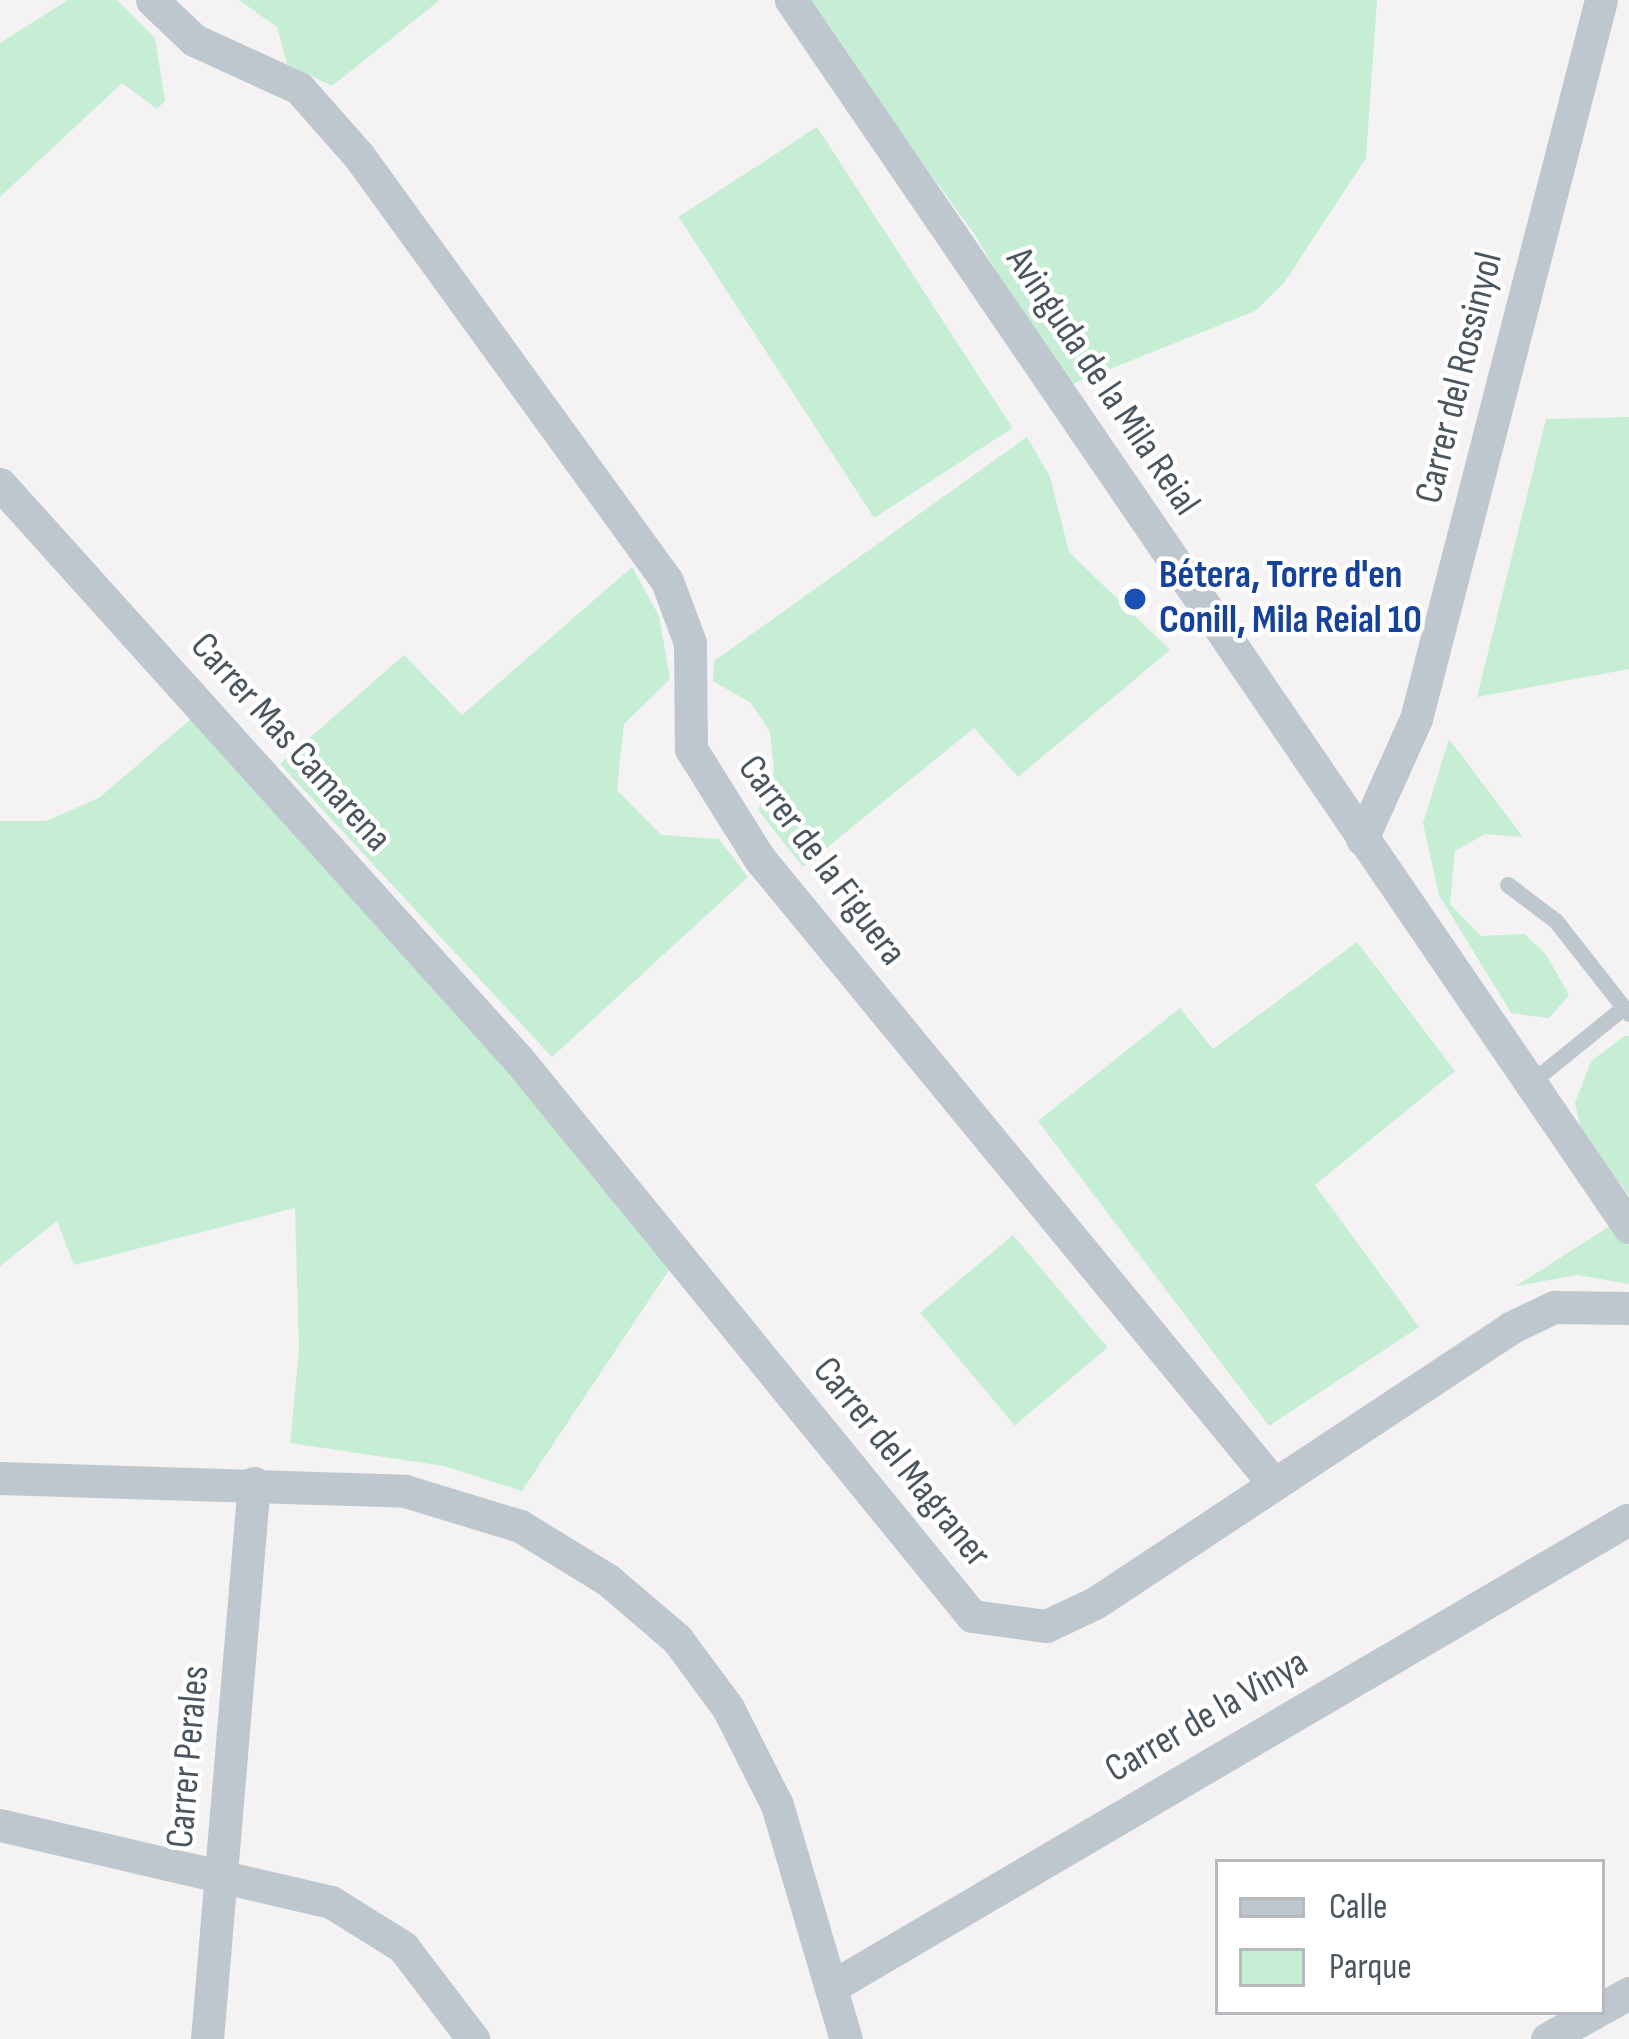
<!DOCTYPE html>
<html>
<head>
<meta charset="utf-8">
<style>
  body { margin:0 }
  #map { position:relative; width:1629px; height:2039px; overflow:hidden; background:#f4f2f2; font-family:"Sofia Sans Condensed",sans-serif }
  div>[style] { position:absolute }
  .green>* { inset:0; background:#c5eed4; transform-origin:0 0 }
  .lane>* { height:16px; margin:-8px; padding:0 8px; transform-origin:8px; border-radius:8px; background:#bfc7ce }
  .street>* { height:33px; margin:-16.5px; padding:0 16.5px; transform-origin:16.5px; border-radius:16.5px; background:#bfc7ce }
  .dots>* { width:33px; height:33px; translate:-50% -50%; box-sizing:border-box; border:6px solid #fff; border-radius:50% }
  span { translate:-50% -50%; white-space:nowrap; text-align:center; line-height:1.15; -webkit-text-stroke:9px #fff; paint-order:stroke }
  .street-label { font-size:39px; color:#4b565f }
  .transit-label { font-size:39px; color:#164399; font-weight:700 }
  .left { translate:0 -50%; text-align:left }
  .legend { position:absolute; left:1215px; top:1859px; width:390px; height:156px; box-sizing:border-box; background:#fff; border:3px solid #b7bbbf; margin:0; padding:15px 21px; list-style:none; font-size:36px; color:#4b565f }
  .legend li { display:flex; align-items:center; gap:24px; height:60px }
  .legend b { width:60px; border:3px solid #b7bbbf }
</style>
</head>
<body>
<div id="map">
  <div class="green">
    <div style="clip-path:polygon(68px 0,117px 0,155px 38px,165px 101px,157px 109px,122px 83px,0 197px,0 43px)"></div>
    <div style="clip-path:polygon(239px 0,440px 0,332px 86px,287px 64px,277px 27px)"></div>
    <div style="clip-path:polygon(804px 0,1377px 0,1366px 158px,1284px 283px,1255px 311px,1065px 387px,975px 235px)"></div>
    <div style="left:817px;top:127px;width:359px;height:165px;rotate:57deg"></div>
    <div style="clip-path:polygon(1629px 417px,1629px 669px,1477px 697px,1546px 419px)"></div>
    <div style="clip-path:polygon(1027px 437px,1050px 477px,1069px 552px,1170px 650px,1018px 777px,974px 728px,803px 867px,758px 810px,774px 771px,770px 732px,751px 703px,713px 681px,714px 661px)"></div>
    <div style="clip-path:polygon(632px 567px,659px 616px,670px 679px,624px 724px,617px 790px,661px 835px,719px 839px,748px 877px,552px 1057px,280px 764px,404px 655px,462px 715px)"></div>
    <div style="clip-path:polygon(191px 719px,429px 972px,671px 1267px,522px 1491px,444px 1466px,290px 1443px,299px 1350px,295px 1208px,74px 1265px,57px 1221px,0 1266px,0 821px,46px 821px,99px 798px)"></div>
    <div style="clip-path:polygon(1449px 739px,1523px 837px,1485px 834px,1455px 851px,1450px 904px,1481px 936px,1524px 934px,1545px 953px,1569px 995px,1549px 1018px,1511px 1013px,1439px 895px,1423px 823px)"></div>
    <div style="clip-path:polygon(1357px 942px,1455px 1071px,1315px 1185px,1419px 1327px,1269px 1426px,1038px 1121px,1180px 1008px,1213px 1049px)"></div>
    <div style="clip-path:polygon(1625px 1036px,1629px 1036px,1629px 1195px,1582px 1134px,1575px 1103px,1591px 1061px)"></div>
    <div style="clip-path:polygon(1610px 1226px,1629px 1245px,1629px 1284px,1577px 1275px,1516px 1286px)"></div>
    <div style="left:1013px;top:1235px;width:147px;height:121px;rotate:50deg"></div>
  </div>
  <div class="lane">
    <div style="left:1508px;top:885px;width:60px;rotate:36.9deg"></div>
    <div style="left:1556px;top:921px;width:118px;rotate:51.9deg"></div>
    <div style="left:1530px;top:1084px;width:121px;rotate:-39deg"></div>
  </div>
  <div class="street">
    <div style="left:152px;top:0;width:58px;rotate:43.6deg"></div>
    <div style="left:194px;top:40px;width:115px;rotate:24.6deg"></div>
    <div style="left:299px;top:88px;width:91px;rotate:48.6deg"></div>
    <div style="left:359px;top:156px;width:525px;rotate:54.07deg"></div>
    <div style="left:667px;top:581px;width:66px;rotate:69.6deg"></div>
    <div style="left:690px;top:643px;width:106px;rotate:89.5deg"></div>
    <div style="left:691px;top:749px;width:128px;rotate:58deg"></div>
    <div style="left:759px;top:858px;width:811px;rotate:50.56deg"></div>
    <div style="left:791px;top:0;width:1486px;rotate:55.67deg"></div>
    <div style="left:0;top:484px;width:774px;rotate:47.99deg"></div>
    <div style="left:518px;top:1059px;width:719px;rotate:50.82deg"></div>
    <div style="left:972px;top:1616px;width:75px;rotate:7.7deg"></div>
    <div style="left:1046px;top:1626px;width:54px;rotate:-25.1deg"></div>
    <div style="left:1095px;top:1603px;width:498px;rotate:-33.5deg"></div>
    <div style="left:1510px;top:1328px;width:49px;rotate:-25.5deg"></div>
    <div style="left:1554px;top:1307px;width:75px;rotate:0.8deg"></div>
    <div style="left:1362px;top:839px;width:132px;rotate:-65.8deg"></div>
    <div style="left:1416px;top:719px;width:742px;rotate:-75.57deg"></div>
    <div style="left:0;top:1478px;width:405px;rotate:1.8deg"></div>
    <div style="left:405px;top:1491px;width:120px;rotate:16.9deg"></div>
    <div style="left:520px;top:1526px;width:103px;rotate:31.5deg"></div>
    <div style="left:608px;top:1580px;width:91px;rotate:40.5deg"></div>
    <div style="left:677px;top:1639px;width:86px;rotate:53.5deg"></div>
    <div style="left:728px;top:1708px;width:109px;rotate:63.2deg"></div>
    <div style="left:777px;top:1805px;width:244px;rotate:73.6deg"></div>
    <div style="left:0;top:1825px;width:340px;rotate:13.1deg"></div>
    <div style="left:331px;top:1902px;width:85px;rotate:32deg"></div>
    <div style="left:403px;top:1947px;width:116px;rotate:52.7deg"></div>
    <div style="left:831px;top:1987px;width:923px;rotate:-30.4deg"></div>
    <div style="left:1602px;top:2008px;width:31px;rotate:-29deg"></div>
    <div style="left:207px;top:2039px;width:558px;rotate:-85.17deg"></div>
    <div style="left:1547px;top:2039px;width:55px;rotate:-29.4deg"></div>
  </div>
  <div class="dots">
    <div style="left:1135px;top:599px;background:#1a4fb4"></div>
  </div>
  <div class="street-label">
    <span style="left:1460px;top:378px;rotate:-76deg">Carrer del Rossinyol</span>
    <span style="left:1102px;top:382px;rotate:56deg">Avinguda de la Mila Reial</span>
    <span style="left:290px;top:743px;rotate:48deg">Carrer Mas Camarena</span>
    <span style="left:821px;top:861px;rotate:53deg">Carrer de la Figuera</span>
    <span style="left:901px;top:1463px;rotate:51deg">Carrer del Magraner</span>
    <span style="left:1207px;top:1717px;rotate:-30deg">Carrer de la Vinya</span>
    <span style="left:189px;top:1757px;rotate:-85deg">Carrer Perales</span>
  </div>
  <div class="transit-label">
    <span class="left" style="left:1159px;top:599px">Bétera, Torre d'en<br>Conill, Mila Reial 10</span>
  </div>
  <ul class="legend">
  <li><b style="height:15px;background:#bfc7ce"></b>Calle</li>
  <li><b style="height:33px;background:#c5eed4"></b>Parque</li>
  </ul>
</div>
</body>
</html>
